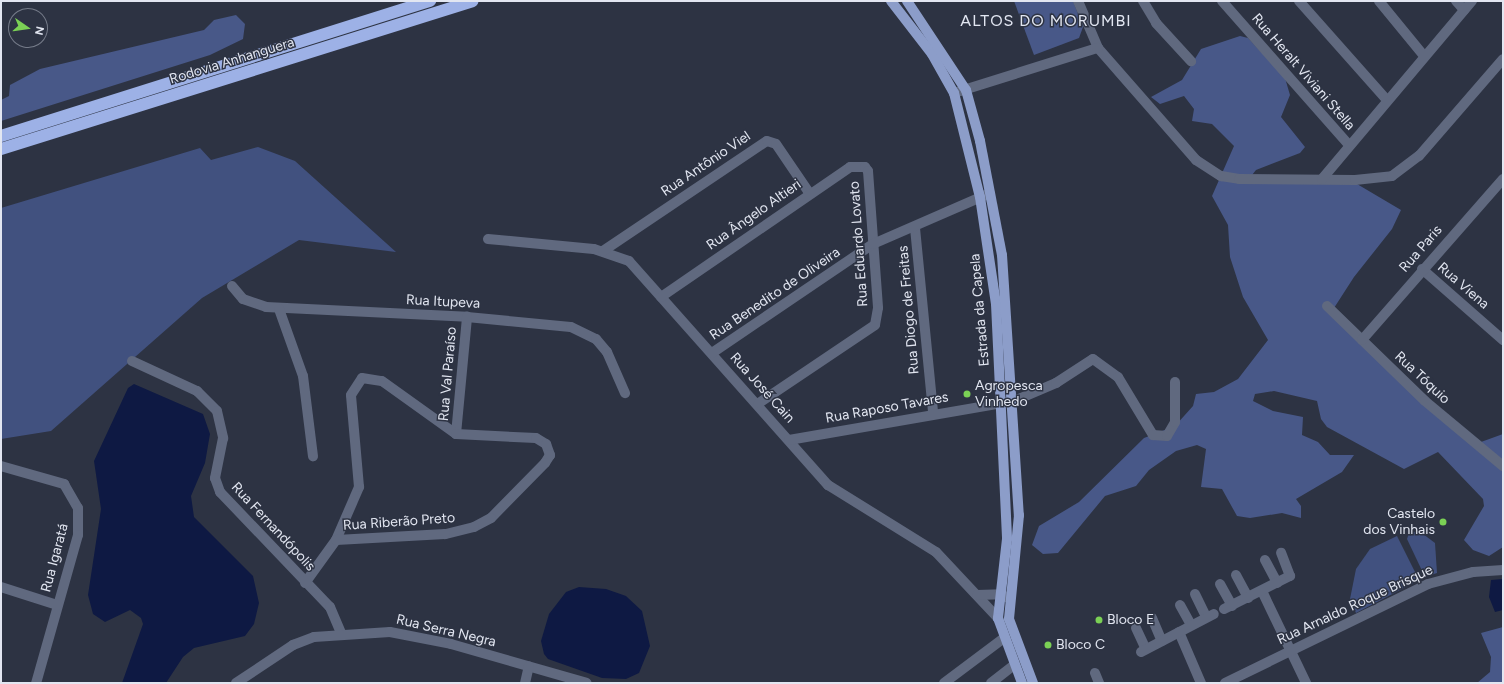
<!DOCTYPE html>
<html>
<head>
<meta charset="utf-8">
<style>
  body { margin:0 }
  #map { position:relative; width:1504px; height:684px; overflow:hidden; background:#2d3343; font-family:Figtree,sans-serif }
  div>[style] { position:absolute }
  .green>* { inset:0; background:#41517f }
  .forest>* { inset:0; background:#485888 }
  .water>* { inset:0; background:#0e1943 }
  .minor>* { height:10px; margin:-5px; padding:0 5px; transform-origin:5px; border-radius:5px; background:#60697f }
  .major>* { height:10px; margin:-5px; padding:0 5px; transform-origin:5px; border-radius:5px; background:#8c9dc9 }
  .highway>* { height:12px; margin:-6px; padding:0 6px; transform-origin:6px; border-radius:6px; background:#9db1e6 }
  .dots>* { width:11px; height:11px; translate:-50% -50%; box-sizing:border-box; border:2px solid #2d3343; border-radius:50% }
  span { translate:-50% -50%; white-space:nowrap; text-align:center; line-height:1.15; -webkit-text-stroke:3px #2d3343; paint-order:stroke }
  .street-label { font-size:14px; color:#e2e6f1 }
  .poi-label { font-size:14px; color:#e2e6f1 }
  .left { translate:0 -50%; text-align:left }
  .right { translate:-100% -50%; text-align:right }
  .quarter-label { font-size:16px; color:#e2e6f1; letter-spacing:1px }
  .frame { position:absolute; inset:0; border:2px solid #e2e6f1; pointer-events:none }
  .north { position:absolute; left:8px; top:8px; width:40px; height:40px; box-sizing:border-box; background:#2d3343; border:1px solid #757b89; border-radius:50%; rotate:103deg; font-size:11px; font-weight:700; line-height:16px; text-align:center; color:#e2e6f1 }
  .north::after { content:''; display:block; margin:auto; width:14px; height:18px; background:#7bd155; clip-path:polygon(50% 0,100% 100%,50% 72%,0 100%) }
</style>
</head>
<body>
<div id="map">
  <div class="green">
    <div style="clip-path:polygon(258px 147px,295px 161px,396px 252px,299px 240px,202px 298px,51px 431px,1px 439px,1px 208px,200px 148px,211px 160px)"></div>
    <div style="clip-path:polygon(1419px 531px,1435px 543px,1437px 573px,1425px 577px,1407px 539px,1409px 533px)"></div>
    <div style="clip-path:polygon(1397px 536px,1419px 580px,1356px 613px,1350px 599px,1356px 569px,1370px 549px)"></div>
  </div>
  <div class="forest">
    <div style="clip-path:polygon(1014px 1px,1073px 1px,1083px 27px,1079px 38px,1034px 55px)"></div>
    <div style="clip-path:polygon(236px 15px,245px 24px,243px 39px,210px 55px,1px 121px,1px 100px,9px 96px,10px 85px,40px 69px,204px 30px,214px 20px)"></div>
    <div style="clip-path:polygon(1240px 36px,1248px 38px,1285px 78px,1290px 95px,1281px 117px,1305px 147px,1300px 153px,1256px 170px,1252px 175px,1357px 184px,1401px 210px,1392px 229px,1354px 277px,1334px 308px,1437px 412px,1481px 442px,1503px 434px,1503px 547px,1489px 556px,1473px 550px,1464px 540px,1484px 506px,1483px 499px,1438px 452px,1404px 469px,1327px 427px,1321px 419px,1317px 401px,1274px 391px,1255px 394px,1253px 401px,1273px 411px,1303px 417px,1302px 435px,1318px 442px,1330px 455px,1354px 455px,1342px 472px,1296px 499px,1301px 506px,1301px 518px,1282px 513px,1250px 518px,1237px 516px,1222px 489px,1201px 487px,1206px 449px,1197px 445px,1176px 451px,1149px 470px,1136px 486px,1105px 496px,1058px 553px,1043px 554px,1032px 545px,1039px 526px,1079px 502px,1144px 438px,1175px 426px,1193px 406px,1196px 394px,1214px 392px,1238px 379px,1268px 340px,1243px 297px,1230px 257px,1228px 225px,1212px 196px,1234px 146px,1212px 124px,1192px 121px,1194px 109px,1184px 96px,1160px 104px,1151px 97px,1182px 80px,1201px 49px)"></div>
    <div style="clip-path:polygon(1503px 627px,1503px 683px,1477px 683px,1490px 672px,1491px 657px,1481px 633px)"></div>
  </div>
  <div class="water">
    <div style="clip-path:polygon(134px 384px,203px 414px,210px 434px,205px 463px,191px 496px,194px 517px,253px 576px,259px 603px,254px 624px,245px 636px,194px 648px,183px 657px,166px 683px,122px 683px,143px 624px,141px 618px,130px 610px,105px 622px,93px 614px,88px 595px,101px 509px,94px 461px,128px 388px)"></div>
    <div style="clip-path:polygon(1503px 579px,1503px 610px,1495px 612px,1489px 597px,1491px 580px)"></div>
    <div style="clip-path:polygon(579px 587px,606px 589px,626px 596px,642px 611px,650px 646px,639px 673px,626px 679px,602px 678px,548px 659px,544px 654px,541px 641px,549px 614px,566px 592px)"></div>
  </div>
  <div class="minor">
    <div style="left:1078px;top:1px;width:51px;rotate:66.9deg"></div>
    <div style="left:1098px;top:48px;width:149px;rotate:48.8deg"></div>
    <div style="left:1196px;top:160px;width:30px;rotate:33deg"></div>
    <div style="left:1221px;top:176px;width:18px;rotate:9deg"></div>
    <div style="left:1239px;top:179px;width:116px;rotate:0.5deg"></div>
    <div style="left:1355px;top:180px;width:37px;rotate:-6deg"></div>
    <div style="left:1392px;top:176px;width:34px;rotate:-37deg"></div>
    <div style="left:1419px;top:156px;width:128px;rotate:-49.1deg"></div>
    <div style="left:1143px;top:1px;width:26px;rotate:59deg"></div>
    <div style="left:1156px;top:23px;width:52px;rotate:47.4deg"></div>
    <div style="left:1222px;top:1px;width:191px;rotate:48.6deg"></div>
    <div style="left:1299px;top:1px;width:132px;rotate:48.4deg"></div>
    <div style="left:1379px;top:1px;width:71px;rotate:50.7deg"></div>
    <div style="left:1456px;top:1px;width:12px;rotate:48deg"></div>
    <div style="left:954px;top:93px;width:151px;rotate:-17.4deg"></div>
    <div style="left:1322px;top:179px;width:233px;rotate:-49.9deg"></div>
    <div style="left:915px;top:228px;width:186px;rotate:84.4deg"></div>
    <div style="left:488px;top:239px;width:106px;rotate:5.4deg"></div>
    <div style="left:594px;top:249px;width:37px;rotate:19deg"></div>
    <div style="left:629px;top:261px;width:300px;rotate:48.4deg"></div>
    <div style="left:828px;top:485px;width:127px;rotate:31.8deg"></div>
    <div style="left:936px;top:552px;width:91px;rotate:46.8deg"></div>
    <div style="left:603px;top:251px;width:197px;rotate:-33.9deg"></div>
    <div style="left:767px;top:141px;width:9px;rotate:18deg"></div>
    <div style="left:776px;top:144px;width:60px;rotate:55.8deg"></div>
    <div style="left:1422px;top:269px;width:108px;rotate:41.2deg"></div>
    <div style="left:232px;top:286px;width:17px;rotate:50deg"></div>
    <div style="left:243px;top:299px;width:24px;rotate:19deg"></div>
    <div style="left:266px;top:307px;width:201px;rotate:2.8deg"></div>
    <div style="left:467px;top:317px;width:104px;rotate:5.5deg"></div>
    <div style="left:571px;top:327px;width:28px;rotate:26deg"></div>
    <div style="left:596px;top:339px;width:17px;rotate:50deg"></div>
    <div style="left:607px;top:352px;width:45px;rotate:66.3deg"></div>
    <div style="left:661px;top:297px;width:229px;rotate:-34.5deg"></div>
    <div style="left:850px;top:167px;width:15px"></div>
    <div style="left:865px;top:167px;width:5px;rotate:53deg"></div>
    <div style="left:868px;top:171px;width:137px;rotate:85.8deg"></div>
    <div style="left:878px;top:308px;width:17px;rotate:100deg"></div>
    <div style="left:875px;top:325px;width:140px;rotate:146.1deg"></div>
    <div style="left:1327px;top:306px;width:136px;rotate:44.1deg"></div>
    <div style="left:1425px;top:401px;width:102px;rotate:39.8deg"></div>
    <div style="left:279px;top:309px;width:71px;rotate:70.3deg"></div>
    <div style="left:303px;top:376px;width:81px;rotate:82.9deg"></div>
    <div style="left:1362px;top:340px;width:214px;rotate:-48.8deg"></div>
    <div style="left:712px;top:353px;width:194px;rotate:-34.1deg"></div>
    <div style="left:873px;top:244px;width:125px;rotate:-23.5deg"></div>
    <div style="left:132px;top:361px;width:72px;rotate:24.8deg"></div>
    <div style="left:197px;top:391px;width:28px;rotate:45deg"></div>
    <div style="left:217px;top:411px;width:28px;rotate:77deg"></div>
    <div style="left:223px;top:438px;width:41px;rotate:101.3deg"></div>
    <div style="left:215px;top:478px;width:15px;rotate:70deg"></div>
    <div style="left:220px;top:492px;width:159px;rotate:46.3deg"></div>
    <div style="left:330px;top:607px;width:28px;rotate:67deg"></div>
    <div style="left:456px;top:434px;width:118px;rotate:-84.6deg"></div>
    <div style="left:789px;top:440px;width:228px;rotate:-9.8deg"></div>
    <div style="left:1014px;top:401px;width:46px;rotate:-23.2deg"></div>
    <div style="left:1056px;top:383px;width:44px;rotate:-33deg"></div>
    <div style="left:1093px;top:359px;width:31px;rotate:36deg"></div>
    <div style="left:1118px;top:377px;width:68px;rotate:58.9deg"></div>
    <div style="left:1153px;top:435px;width:14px;rotate:4deg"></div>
    <div style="left:1167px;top:436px;width:16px;rotate:-60deg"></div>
    <div style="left:1175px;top:422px;width:40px;rotate:-90deg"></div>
    <div style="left:1px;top:466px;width:66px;rotate:15.9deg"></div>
    <div style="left:64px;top:484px;width:28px;rotate:60deg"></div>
    <div style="left:78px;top:508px;width:27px;rotate:90deg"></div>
    <div style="left:78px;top:535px;width:154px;rotate:105.8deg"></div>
    <div style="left:1265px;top:560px;width:26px;rotate:62deg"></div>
    <div style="left:1236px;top:575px;width:26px;rotate:62deg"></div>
    <div style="left:305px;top:583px;width:53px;rotate:-54.2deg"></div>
    <div style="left:336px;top:540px;width:58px;rotate:-66.5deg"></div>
    <div style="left:359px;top:487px;width:92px;rotate:-95deg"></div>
    <div style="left:351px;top:395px;width:20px;rotate:-57deg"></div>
    <div style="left:362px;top:378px;width:20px;rotate:9deg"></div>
    <div style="left:382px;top:381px;width:91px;rotate:35.6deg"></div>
    <div style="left:456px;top:434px;width:80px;rotate:2.9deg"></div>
    <div style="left:536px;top:438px;width:12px;rotate:31deg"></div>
    <div style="left:546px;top:444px;width:12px;rotate:70deg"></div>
    <div style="left:550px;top:455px;width:9px;rotate:122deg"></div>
    <div style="left:545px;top:463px;width:77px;rotate:134.5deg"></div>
    <div style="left:491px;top:518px;width:19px;rotate:152deg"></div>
    <div style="left:474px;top:527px;width:30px;rotate:166deg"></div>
    <div style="left:445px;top:534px;width:109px;rotate:176.8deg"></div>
    <div style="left:1220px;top:584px;width:25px;rotate:61deg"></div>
    <div style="left:1px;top:587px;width:59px;rotate:17.8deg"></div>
    <div style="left:1262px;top:591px;width:102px;rotate:64.4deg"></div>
    <div style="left:1195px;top:594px;width:25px;rotate:64deg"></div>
    <div style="left:977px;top:595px;width:24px;rotate:-2deg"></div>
    <div style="left:1001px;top:594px;width:8px;rotate:30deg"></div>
    <div style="left:1180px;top:605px;width:23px;rotate:61deg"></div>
    <div style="left:1224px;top:609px;width:74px;rotate:-26.6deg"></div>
    <div style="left:1290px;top:576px;width:25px;rotate:-111deg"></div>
    <div style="left:1152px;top:618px;width:25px;rotate:67deg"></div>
    <div style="left:1136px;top:628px;width:23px;rotate:65deg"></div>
    <div style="left:1179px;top:632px;width:56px;rotate:66.7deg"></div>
    <div style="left:1141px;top:652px;width:82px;rotate:-27.5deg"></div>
    <div style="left:1095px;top:673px;width:11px;rotate:68deg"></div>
    <div style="left:236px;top:683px;width:69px;rotate:-33.7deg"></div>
    <div style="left:293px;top:645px;width:22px;rotate:-21deg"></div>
    <div style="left:314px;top:637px;width:76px;rotate:-3.8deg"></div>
    <div style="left:390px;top:632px;width:62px;rotate:11.1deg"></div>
    <div style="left:451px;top:644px;width:141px;rotate:16deg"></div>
    <div style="left:525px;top:683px;width:17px;rotate:-77deg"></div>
    <div style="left:944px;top:683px;width:75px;rotate:-36.9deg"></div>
    <div style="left:991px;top:683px;width:29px;rotate:-38deg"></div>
    <div style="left:1225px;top:683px;width:226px;rotate:-26deg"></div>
    <div style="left:1428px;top:584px;width:47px;rotate:-14.9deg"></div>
    <div style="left:1473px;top:572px;width:30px;rotate:-4deg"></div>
  </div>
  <div class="major">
    <div style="left:891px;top:1px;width:67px;rotate:52.3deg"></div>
    <div style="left:932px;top:54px;width:45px;rotate:60.6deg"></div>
    <div style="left:954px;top:93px;width:107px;rotate:76deg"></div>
    <div style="left:980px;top:197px;width:108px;rotate:81.5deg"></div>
    <div style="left:996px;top:304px;width:235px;rotate:87.3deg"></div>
    <div style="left:1007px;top:539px;width:80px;rotate:96.5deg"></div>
    <div style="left:998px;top:618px;width:69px;rotate:69.7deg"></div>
    <div style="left:907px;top:1px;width:107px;rotate:56.5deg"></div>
    <div style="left:966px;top:90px;width:53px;rotate:74.6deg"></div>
    <div style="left:980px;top:141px;width:116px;rotate:79.1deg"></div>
    <div style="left:1002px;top:255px;width:261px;rotate:86.3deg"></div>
    <div style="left:1019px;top:515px;width:104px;rotate:95.5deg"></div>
    <div style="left:1009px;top:619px;width:68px;rotate:69.4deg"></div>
  </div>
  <div class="highway">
    <div style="left:1px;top:136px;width:450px;rotate:-17.5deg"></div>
    <div style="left:1px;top:149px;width:494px;rotate:-17.4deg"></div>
  </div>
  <div class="dots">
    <div style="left:967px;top:394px;background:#7bd155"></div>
    <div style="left:1443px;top:522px;background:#7bd155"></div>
    <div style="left:1099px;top:620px;background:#7bd155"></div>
    <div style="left:1048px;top:645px;background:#7bd155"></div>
  </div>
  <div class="street-label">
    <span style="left:232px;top:61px;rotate:-17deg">Rodovia Anhanguera</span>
    <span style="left:1303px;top:72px;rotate:49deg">Rua Heralt Viviani Stella</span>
    <span style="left:706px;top:164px;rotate:-34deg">Rua Antônio Viel</span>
    <span style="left:754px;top:215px;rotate:-35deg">Rua Ângelo Altieri</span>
    <span style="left:859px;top:244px;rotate:-94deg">Rua Eduardo Lovato</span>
    <span style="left:1421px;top:249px;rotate:-49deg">Rua Paris</span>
    <span style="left:1463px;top:286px;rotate:41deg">Rua Viena</span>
    <span style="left:775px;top:294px;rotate:-34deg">Rua Benedito de Oliveira</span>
    <span style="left:443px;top:302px;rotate:3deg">Rua Itupeva</span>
    <span style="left:909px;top:310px;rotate:-95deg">Rua Diogo de Freitas</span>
    <span style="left:980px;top:310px;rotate:-95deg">Estrada da Capela</span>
    <span style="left:448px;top:374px;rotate:-85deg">Rua Val Paraíso</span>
    <span style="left:1422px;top:378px;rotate:43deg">Rua Tóquio</span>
    <span style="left:762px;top:388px;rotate:48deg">Rua José Cain</span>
    <span style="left:887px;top:408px;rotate:-10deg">Rua Raposo Tavares</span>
    <span style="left:399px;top:522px;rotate:-4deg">Rua Riberão Preto</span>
    <span style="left:273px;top:527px;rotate:47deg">Rua Fernandópolis</span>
    <span style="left:55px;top:558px;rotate:-75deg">Rua Igaratá</span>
    <span style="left:1355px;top:605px;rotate:-25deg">Rua Arnaldo Roque Brisque</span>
    <span style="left:446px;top:631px;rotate:13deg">Rua Serra Negra</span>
  </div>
  <div class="poi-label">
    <span class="left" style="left:975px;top:394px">Agropesca<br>Vinhedo</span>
    <span class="right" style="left:1435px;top:522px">Castelo<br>dos Vinhais</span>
    <span class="left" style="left:1107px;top:620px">Bloco E</span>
    <span class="left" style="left:1056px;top:645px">Bloco C</span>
  </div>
  <div class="quarter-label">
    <span style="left:1046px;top:21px">ALTOS DO MORUMBI</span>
  </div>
  <div class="frame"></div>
  <div class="north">N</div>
</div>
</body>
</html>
